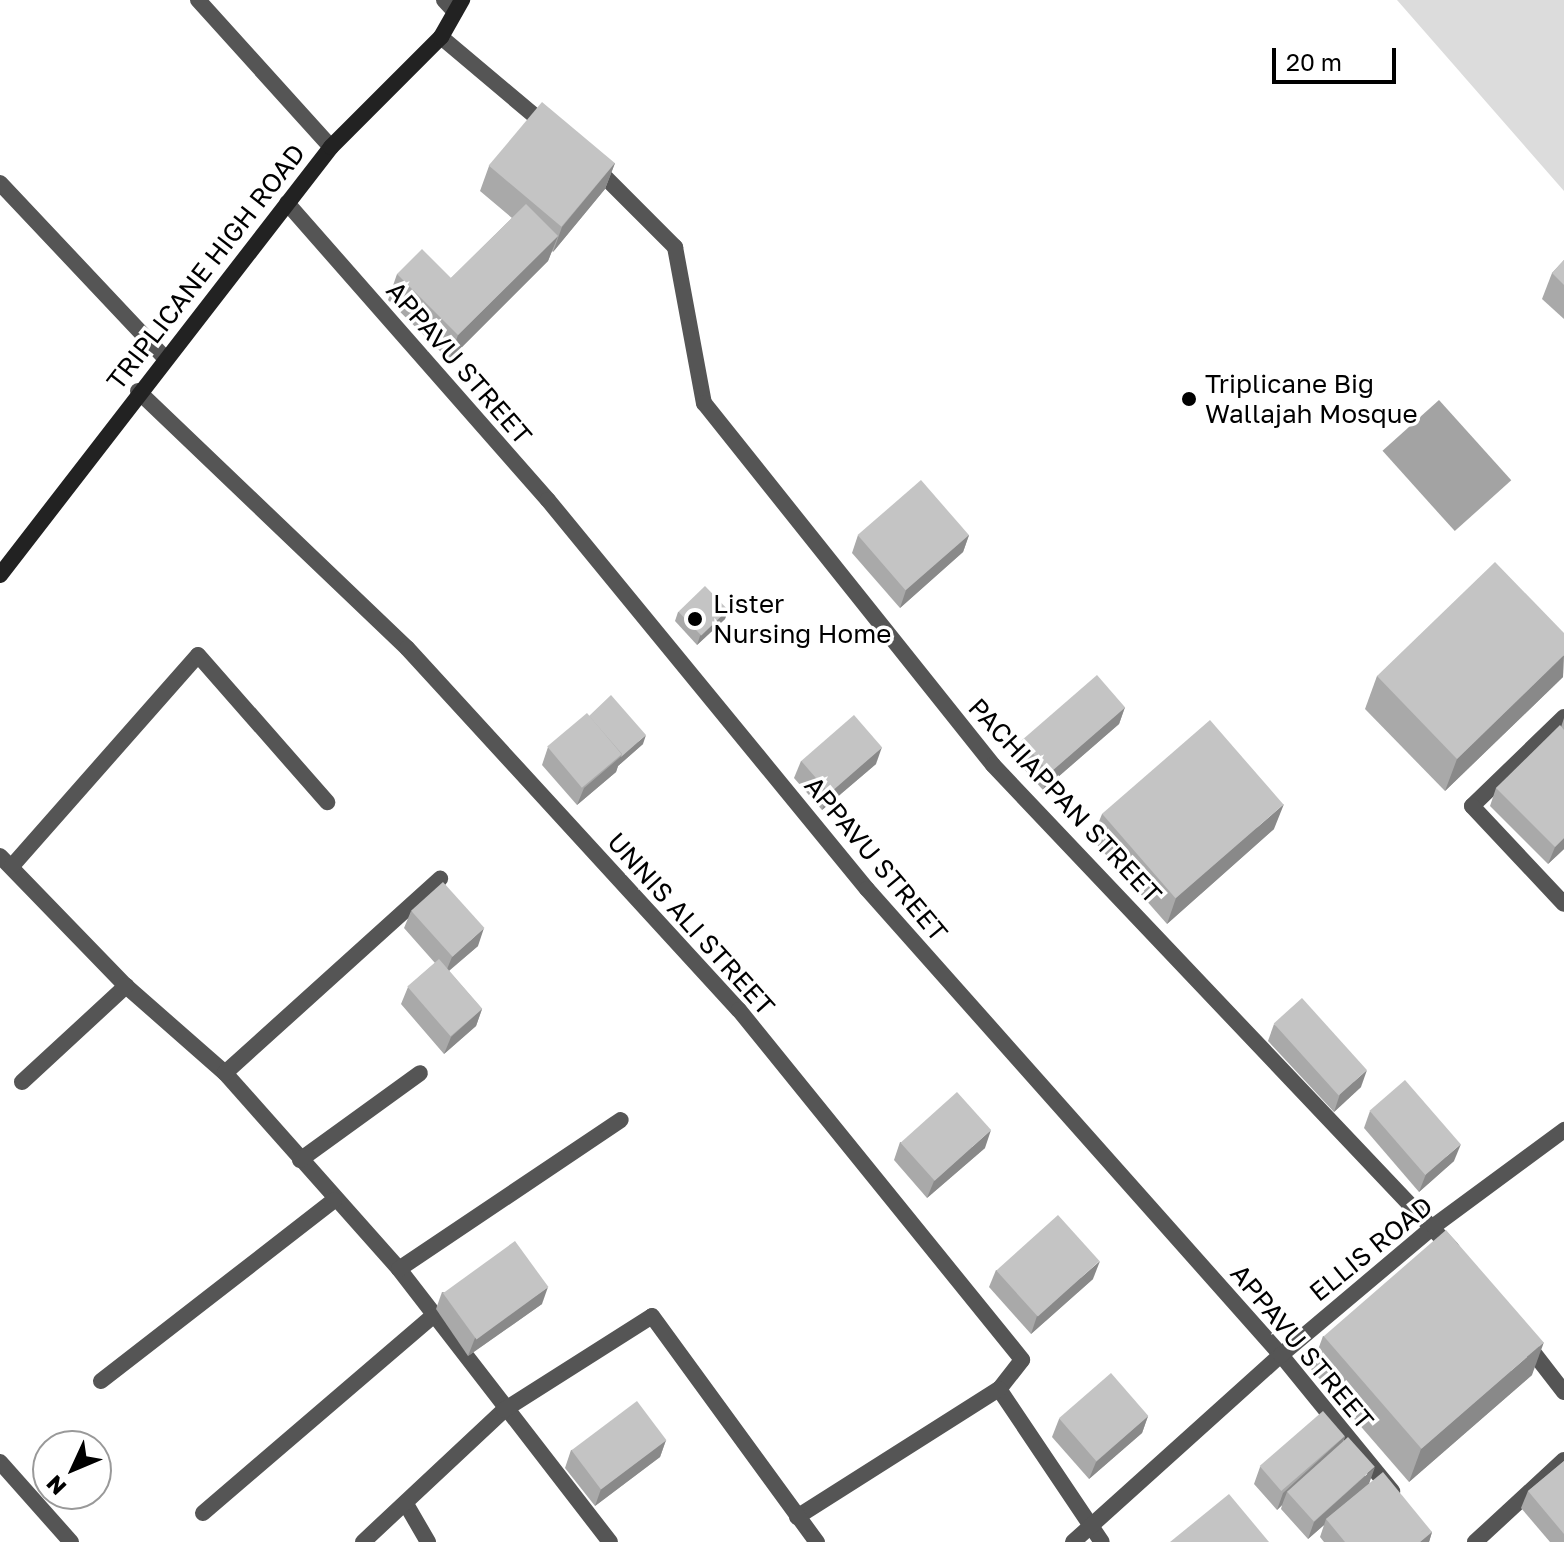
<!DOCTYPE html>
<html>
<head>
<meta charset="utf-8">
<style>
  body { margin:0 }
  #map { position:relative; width:1564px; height:1542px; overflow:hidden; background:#fff; font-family:"Golos Text",sans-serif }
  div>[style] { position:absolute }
  .green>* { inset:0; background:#dcdcdc }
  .water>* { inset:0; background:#a3a3a3; transform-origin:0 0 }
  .minor>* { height:16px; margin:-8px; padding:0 8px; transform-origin:8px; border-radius:8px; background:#555 }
  .secondary>* { height:16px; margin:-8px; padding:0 8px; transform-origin:8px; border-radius:8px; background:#222 }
  .wall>* { inset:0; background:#a9a9a9 }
  .shaded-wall>* { inset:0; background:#898989 }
  .building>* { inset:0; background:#c4c4c4; transform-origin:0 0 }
  .dots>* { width:22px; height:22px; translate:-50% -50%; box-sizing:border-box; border:4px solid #fff; border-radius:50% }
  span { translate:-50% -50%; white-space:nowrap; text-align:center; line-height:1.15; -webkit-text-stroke:7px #fff; paint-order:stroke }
  .street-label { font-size:26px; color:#000 }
  .poi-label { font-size:26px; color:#000 }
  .left { translate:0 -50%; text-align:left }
  .north { position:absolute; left:32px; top:1430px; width:80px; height:80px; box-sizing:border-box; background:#fff; border:2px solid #999; border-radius:50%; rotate:226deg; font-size:22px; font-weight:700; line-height:32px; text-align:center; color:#000 }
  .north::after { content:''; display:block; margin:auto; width:28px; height:36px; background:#000; clip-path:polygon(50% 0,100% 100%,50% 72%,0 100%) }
  .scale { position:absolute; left:1272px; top:48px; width:124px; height:36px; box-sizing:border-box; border:4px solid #000; border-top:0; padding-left:10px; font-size:24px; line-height:28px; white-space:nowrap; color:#000; -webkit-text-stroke:6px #fff; paint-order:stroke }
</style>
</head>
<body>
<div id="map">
  <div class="green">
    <div style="clip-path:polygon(1397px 0,1564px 0,1564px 191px)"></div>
  </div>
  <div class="water">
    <div style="left:1439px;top:400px;width:108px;height:76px;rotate:48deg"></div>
  </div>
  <div class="minor">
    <div style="left:198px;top:0;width:198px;rotate:47.9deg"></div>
    <div style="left:444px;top:0;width:16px;rotate:47deg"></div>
    <div style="left:441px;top:37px;width:140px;rotate:40.1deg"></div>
    <div style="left:594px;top:166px;width:115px;rotate:45deg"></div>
    <div style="left:675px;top:247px;width:159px;rotate:79.5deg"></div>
    <div style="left:704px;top:403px;width:463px;rotate:51.4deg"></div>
    <div style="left:993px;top:765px;width:667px;rotate:46.52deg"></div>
    <div style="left:0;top:183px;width:242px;rotate:46.7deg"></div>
    <div style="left:287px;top:203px;width:395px;rotate:48.7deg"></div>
    <div style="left:548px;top:500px;width:503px;rotate:50.65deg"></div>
    <div style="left:867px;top:889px;width:623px;rotate:48.38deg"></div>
    <div style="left:1281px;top:1355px;width:176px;rotate:50.8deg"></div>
    <div style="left:138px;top:391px;width:372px;rotate:43.7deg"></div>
    <div style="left:407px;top:648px;width:491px;rotate:47.5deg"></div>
    <div style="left:739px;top:1010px;width:450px;rotate:51deg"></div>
    <div style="left:1022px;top:1360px;width:37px;rotate:128deg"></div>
    <div style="left:999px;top:1389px;width:184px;rotate:56.1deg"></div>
    <div style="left:1564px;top:717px;width:128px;rotate:135.9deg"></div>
    <div style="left:1472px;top:806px;width:134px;rotate:46.8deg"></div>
    <div style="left:0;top:856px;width:181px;rotate:45.9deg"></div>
    <div style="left:126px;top:986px;width:132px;rotate:41.3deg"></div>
    <div style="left:225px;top:1073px;width:262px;rotate:48.4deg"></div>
    <div style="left:399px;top:1269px;width:345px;rotate:52.3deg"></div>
    <div style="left:12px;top:866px;width:281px;rotate:-48.6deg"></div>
    <div style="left:198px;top:655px;width:196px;rotate:48.7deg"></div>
    <div style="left:225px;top:1073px;width:290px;rotate:-42.1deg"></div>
    <div style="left:22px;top:1082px;width:142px;rotate:-42.7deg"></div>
    <div style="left:300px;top:1160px;width:148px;rotate:-35.9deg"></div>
    <div style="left:399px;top:1269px;width:267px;rotate:-33.9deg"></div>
    <div style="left:1526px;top:1343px;width:62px;rotate:52.2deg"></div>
    <div style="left:101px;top:1381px;width:295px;rotate:-37.8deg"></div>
    <div style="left:0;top:1462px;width:107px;rotate:48.4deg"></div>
    <div style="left:406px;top:1504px;width:44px;rotate:59.9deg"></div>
    <div style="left:203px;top:1513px;width:301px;rotate:-40.6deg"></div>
    <div style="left:797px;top:1517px;width:239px;rotate:-32.4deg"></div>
    <div style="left:363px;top:1542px;width:193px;rotate:-43.1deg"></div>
    <div style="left:504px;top:1410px;width:175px;rotate:-32.4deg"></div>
    <div style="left:652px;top:1316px;width:280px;rotate:53.9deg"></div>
    <div style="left:1073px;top:1542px;width:280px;rotate:-42deg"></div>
    <div style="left:1281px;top:1355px;width:200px;rotate:-40.1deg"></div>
    <div style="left:1434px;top:1226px;width:162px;rotate:-36.4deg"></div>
    <div style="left:1475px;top:1542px;width:121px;rotate:-42.7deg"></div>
  </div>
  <div class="secondary">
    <div style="left:0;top:575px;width:541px;rotate:-52.28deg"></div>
    <div style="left:331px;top:147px;width:156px;rotate:-45deg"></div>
    <div style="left:441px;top:37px;width:43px;rotate:-60.4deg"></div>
  </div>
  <div class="wall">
    <div style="clip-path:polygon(615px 163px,605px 189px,553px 252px,552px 251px,548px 261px,449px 360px,388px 300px,397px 274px,451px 278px,512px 218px,480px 191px,489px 166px)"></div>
    <div style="clip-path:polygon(1564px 260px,1564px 319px,1542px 299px,1552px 273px)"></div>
    <div style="clip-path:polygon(858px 535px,969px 535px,963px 552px,900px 608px,852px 553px)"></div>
    <div style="clip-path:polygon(728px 610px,725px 619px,697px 645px,675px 621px,678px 612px)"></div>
    <div style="clip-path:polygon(1564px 633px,1563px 677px,1445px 791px,1365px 709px,1377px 676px)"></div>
    <div style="clip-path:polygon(1125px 707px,1119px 724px,1043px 790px,1015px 759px,1022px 741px)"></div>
    <div style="clip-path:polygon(589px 716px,643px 744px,618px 766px,616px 772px,577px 805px,542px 765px,548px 747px)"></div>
    <div style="clip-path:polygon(1564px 718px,1564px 849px,1548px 864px,1490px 806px,1496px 788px,1561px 727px)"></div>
    <div style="clip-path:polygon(801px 761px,876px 764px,822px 810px,794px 778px)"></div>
    <div style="clip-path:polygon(1102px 814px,1274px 829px,1167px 924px,1092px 839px)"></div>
    <div style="clip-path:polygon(411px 911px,478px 946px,449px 971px,482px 1009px,476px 1026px,444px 1054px,401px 1004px,408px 987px,435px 963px,404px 928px)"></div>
    <div style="clip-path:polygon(1274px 1024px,1361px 1087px,1334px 1112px,1268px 1041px)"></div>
    <div style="clip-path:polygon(1370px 1111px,1454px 1161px,1419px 1192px,1364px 1128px)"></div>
    <div style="clip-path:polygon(900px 1142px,985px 1148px,927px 1198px,894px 1160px)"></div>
    <div style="clip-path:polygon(996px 1270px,1093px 1279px,1031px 1334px,989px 1287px)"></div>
    <div style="clip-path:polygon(442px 1292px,542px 1304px,468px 1356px,436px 1309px)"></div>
    <div style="clip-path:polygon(1323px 1336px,1532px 1375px,1409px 1482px,1311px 1369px)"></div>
    <div style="clip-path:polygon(1148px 1416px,1142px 1433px,1089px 1479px,1052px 1437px,1059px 1419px)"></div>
    <div style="clip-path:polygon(1345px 1436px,1344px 1440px,1369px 1483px,1432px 1532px,1429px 1542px,1324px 1542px,1320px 1537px,1324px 1525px,1308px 1539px,1281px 1509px,1282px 1505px,1277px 1510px,1254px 1484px,1260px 1467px)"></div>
    <div style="clip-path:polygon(666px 1440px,660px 1457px,595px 1506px,565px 1468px,571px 1450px)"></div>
    <div style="clip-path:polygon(1564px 1461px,1564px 1542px,1550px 1542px,1521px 1508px,1528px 1491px)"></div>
  </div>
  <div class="shaded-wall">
    <div style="clip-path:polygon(615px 163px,605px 189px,553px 252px,562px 227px)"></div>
    <div style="clip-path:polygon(558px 236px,548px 261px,449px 360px,458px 335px)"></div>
    <div style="clip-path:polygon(969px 535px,963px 552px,900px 608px,906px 590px)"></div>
    <div style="clip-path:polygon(728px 610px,725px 619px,697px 645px,700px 636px)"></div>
    <div style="clip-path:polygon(1564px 655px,1563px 677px,1445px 791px,1457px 759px)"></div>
    <div style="clip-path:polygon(1125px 707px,1119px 724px,1043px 790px,1049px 773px)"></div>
    <div style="clip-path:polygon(646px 735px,643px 744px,618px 766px,616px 772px,577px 805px,584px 788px)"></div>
    <div style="clip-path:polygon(882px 747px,876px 764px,822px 810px,828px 793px)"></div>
    <div style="clip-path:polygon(1284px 804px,1274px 829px,1167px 924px,1176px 898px)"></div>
    <div style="clip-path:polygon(1564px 838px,1564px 849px,1548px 864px,1555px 847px)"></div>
    <div style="clip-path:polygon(484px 928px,478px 946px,445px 974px,452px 957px)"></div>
    <div style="clip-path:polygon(482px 1009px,476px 1026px,444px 1054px,451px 1037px)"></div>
    <div style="clip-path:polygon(1367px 1070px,1361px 1087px,1334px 1112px,1340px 1094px)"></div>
    <div style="clip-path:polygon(991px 1130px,985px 1148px,927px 1198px,934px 1181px)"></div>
    <div style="clip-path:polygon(1461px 1144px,1454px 1161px,1419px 1192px,1426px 1174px)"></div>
    <div style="clip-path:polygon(1100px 1261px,1093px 1279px,1031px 1334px,1037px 1316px)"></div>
    <div style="clip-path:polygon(548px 1287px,542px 1304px,468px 1356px,475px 1338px)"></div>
    <div style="clip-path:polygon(1544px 1342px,1532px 1375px,1409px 1482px,1421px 1449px)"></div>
    <div style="clip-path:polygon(1148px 1416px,1142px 1433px,1089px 1479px,1096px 1462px)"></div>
    <div style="clip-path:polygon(1345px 1436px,1339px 1454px,1287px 1492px,1282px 1505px,1277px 1510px,1283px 1493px)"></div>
    <div style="clip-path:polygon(666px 1440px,660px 1457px,595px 1506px,601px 1489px)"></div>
    <div style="clip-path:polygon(1375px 1467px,1369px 1484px,1326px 1519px,1324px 1525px,1308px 1539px,1314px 1522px)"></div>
    <div style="clip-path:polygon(1432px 1532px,1429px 1542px,1420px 1542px)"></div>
  </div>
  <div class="building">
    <div style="left:542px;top:102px;width:95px;height:83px;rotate:40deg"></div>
    <div style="clip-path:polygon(526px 204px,558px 236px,458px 335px,397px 274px,422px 249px,451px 278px)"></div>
    <div style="clip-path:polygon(1564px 260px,1564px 285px,1552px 273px)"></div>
    <div style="left:921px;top:480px;width:73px;height:84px;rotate:49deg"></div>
    <div style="clip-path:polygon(1495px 562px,1564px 633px,1564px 655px,1457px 759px,1377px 676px)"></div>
    <div style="left:705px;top:586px;width:33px;height:37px;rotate:46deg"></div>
    <div style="left:1097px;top:675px;width:43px;height:100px;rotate:49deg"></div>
    <div style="clip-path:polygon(611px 695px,646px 735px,621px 757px,622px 754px,589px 716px)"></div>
    <div style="left:587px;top:713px;width:54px;height:52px;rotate:50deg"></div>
    <div style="left:854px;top:715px;width:43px;height:70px;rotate:49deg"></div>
    <div style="left:1210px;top:720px;width:112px;height:143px;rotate:49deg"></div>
    <div style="clip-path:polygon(1560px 725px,1564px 730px,1564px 838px,1555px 847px,1496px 788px)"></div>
    <div style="left:443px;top:882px;width:62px;height:43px;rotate:48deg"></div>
    <div style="left:439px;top:959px;width:66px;height:42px;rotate:49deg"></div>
    <div style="left:1302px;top:998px;width:97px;height:38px;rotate:48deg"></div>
    <div style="left:1405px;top:1080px;width:85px;height:47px;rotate:49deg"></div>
    <div style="left:957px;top:1092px;width:51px;height:76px;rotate:48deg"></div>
    <div style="left:1058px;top:1215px;width:62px;height:83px;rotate:48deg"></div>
    <div style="left:1446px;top:1230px;width:149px;height:162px;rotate:49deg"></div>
    <div style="left:515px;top:1241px;width:57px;height:89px;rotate:54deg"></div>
    <div style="left:1111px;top:1373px;width:57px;height:69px;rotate:49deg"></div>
    <div style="left:637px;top:1401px;width:49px;height:82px;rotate:53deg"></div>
    <div style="left:1323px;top:1411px;width:33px;height:84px;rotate:49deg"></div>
    <div style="left:1348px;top:1437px;width:40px;height:82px;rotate:48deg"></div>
    <div style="clip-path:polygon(1564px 1461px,1564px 1534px,1528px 1491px)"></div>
    <div style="clip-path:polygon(1383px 1472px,1432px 1532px,1420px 1542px,1345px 1542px,1326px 1519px)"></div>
    <div style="clip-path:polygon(1229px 1494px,1269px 1542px,1170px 1542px)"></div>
  </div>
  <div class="dots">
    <div style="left:1189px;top:399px;background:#000"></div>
    <div style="left:695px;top:619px;background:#000"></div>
  </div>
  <div class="street-label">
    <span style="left:206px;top:267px;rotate:-52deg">TRIPLICANE HIGH ROAD</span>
    <span style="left:459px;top:363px;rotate:49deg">APPAVU STREET</span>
    <span style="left:1065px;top:801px;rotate:47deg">PACHIAPPAN STREET</span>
    <span style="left:876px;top:859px;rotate:50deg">APPAVU STREET</span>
    <span style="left:691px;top:924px;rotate:48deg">UNNIS ALI STREET</span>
    <span style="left:1371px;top:1249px;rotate:-39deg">ELLIS ROAD</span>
    <span style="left:1302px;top:1347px;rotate:50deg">APPAVU STREET</span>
  </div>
  <div class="poi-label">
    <span class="left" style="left:1205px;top:399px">Triplicane Big<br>Wallajah Mosque</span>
    <span class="left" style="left:713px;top:619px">Lister<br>Nursing Home</span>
  </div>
  <div class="north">N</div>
  <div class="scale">20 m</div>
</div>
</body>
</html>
